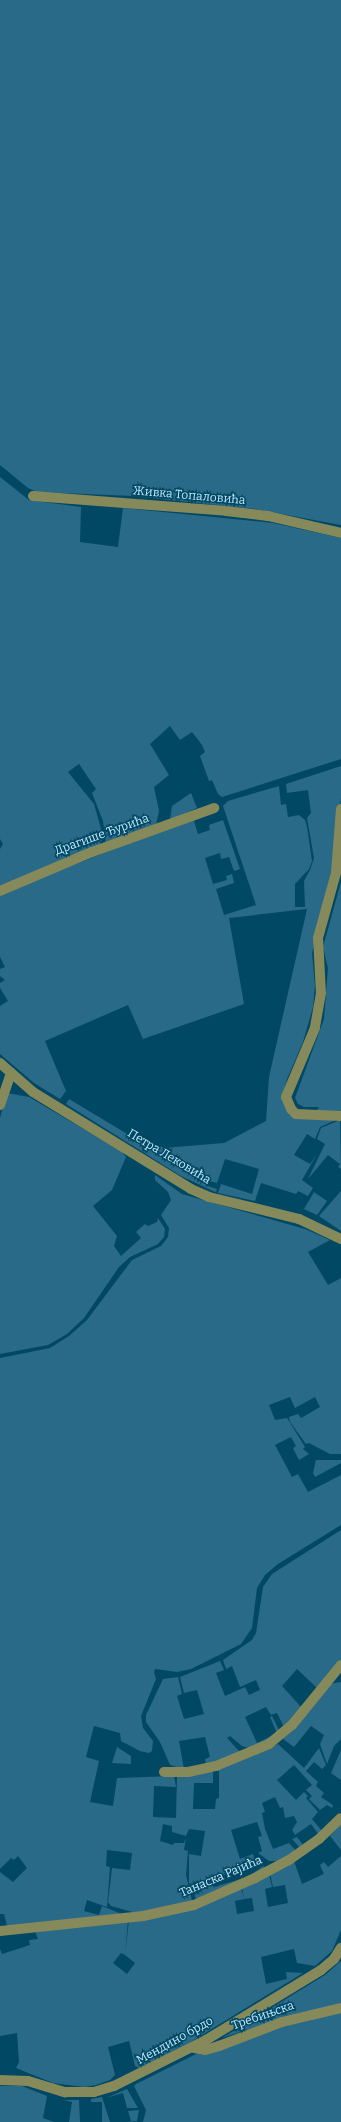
<!DOCTYPE html>
<html>
<head>
<meta charset="utf-8">
<style>
  body { margin:0 }
  #map { position:relative; width:341px; height:2122px; overflow:hidden; background:#004863; font-family:Bitter,serif }
  div>[style] { position:absolute }
  .green>* { inset:0; background:#296a88 }
  .minor>* { height:10px; margin:-5px; padding:0 5px; transform-origin:5px; border-radius:5px; background:#86895a }
  span { translate:-50% -50%; white-space:nowrap; text-align:center; line-height:1.15; -webkit-text-stroke:3px #004863; paint-order:stroke }
  .street-label { font-size:12px; color:#c3e9fd }
</style>
</head>
<body>
<div id="map">
  <div class="green">
    <div style="clip-path:polygon(0 0,341px 0,341px 525px,255px 509px,132px 496px,37px 492px,28px 488px,0 465px)"></div>
    <div style="clip-path:polygon(0 477px,29px 500px,81px 507px,80px 542px,118px 547px,123px 508px,273px 523px,341px 538px,341px 759px,222px 797px,218px 794px,212px 780px,209px 781px,200px 756px,205px 752px,202px 745px,192px 732px,180px 740px,170px 726px,150px 744px,169px 775px,154px 787px,159px 811px,156px 825px,106px 844px,103px 821px,92px 793px,96px 789px,79px 764px,68px 772px,94px 804px,103px 836px,100px 845px,0 887px,0 849px,3px 844px,0 839px)"></div>
    <div style="clip-path:polygon(341px 766px,341px 798px,333px 865px,312px 953px,315px 986px,313px 1007px,303px 1042px,287px 1079px,283px 1096px,285px 1107px,338px 1119px,320px 1127px,315px 1139px,307px 1134px,294px 1155px,310px 1164px,317px 1154px,302px 1180px,313px 1188px,308px 1196px,298px 1191px,296px 1194px,261px 1183px,255px 1201px,218px 1193px,221px 1184px,252px 1194px,259px 1169px,225px 1159px,217px 1183px,209px 1181px,208px 1186px,217px 1189px,216px 1192px,213px 1191px,181px 1176px,66px 1104px,69px 1099px,129px 1135px,164px 1148px,224px 1143px,266px 1121px,269px 1077px,307px 909px,229px 918px,244px 1004px,143px 1039px,128px 1005px,45px 1041px,66px 1091px,60px 1099px,34px 1083px,0 1054px,0 1006px,8px 1001px,0 988px,0 983px,5px 980px,0 976px,0 969px,5px 967px,0 957px,0 894px,193px 818px,198px 834px,210px 830px,209px 825px,223px 820px,240px 869px,234px 871px,229px 857px,221px 859px,220px 853px,205px 858px,213px 884px,227px 880px,226px 876px,232px 874px,234px 883px,216px 889px,224px 915px,256px 905px,223px 806px,228px 801px,279px 786px,281px 805px,286px 804px,288px 817px,299px 815px,305px 820px,307px 827px,312px 861px,309px 869px,295px 884px,295px 907px,305px 907px,304px 881px,310px 870px,314px 858px,307px 818px,311px 813px,308px 790px,287px 793px,286px 784px)"></div>
    <div style="clip-path:polygon(191px 793px,197px 808px,170px 820px,172px 806px)"></div>
    <div style="clip-path:polygon(341px 882px,341px 1113px,316px 1112px,319px 1107px,304px 1107px,298px 1104px,295px 1098px,324px 1019px,328px 968px,323px 947px)"></div>
    <div style="clip-path:polygon(7px 1093px,29px 1097px,121px 1151px,126px 1157px,112px 1190px,93px 1206px,117px 1236px,114px 1246px,121px 1256px,141px 1238px,136px 1232px,145px 1224px,148px 1226px,157px 1222px,158px 1218px,165px 1229px,164px 1237px,158px 1244px,130px 1257px,119px 1267px,84px 1318px,67px 1334px,48px 1345px,0 1354px,0 1118px)"></div>
    <div style="clip-path:polygon(340px 1120px,341px 1169px,338px 1167px,340px 1164px,328px 1155px,308px 1179px,325px 1144px,317px 1139px,321px 1128px)"></div>
    <div style="clip-path:polygon(155px 1175px,182px 1194px,305px 1229px,330px 1240px,308px 1252px,328px 1285px,341px 1278px,341px 1454px,330px 1454px,309px 1443px,306px 1444px,290px 1422px,289px 1417px,298px 1414px,301px 1418px,320px 1407px,315px 1397px,295px 1408px,290px 1397px,269px 1405px,275px 1420px,287px 1418px,305px 1447px,303px 1449px,309px 1454px,299px 1460px,293px 1448px,296px 1446px,291px 1437px,275px 1445px,292px 1477px,298px 1474px,308px 1492px,341px 1475px,341px 1525px,278px 1564px,265px 1575px,257px 1588px,252px 1628px,241px 1644px,191px 1669px,177px 1672px,155px 1669px,154px 1672px,156px 1679px,141px 1716px,143px 1728px,153px 1741px,152px 1751px,149px 1753px,140px 1751px,121px 1741px,120px 1733px,94px 1726px,86px 1757px,99px 1761px,90px 1802px,113px 1806px,117px 1778px,174px 1776px,176px 1787px,154px 1786px,153px 1817px,176px 1818px,177px 1777px,213px 1770px,213px 1783px,194px 1783px,193px 1809px,215px 1809px,216px 1799px,219px 1798px,219px 1768px,278px 1744px,304px 1768px,319px 1748px,326px 1765px,322px 1769px,314px 1762px,306px 1771px,318px 1782px,316px 1786px,324px 1793px,321px 1797px,333px 1805px,332px 1808px,327px 1805px,320px 1810px,309px 1799px,312px 1796px,306px 1790px,312px 1785px,294px 1765px,277px 1780px,296px 1800px,304px 1792px,308px 1796px,306px 1798px,318px 1812px,312px 1819px,322px 1831px,330px 1823px,320px 1834px,300px 1848px,292px 1839px,297px 1837px,304px 1846px,319px 1835px,311px 1824px,295px 1835px,292px 1830px,297px 1822px,294px 1816px,285px 1818px,283px 1807px,280px 1808px,275px 1797px,262px 1803px,265px 1812px,262px 1813px,265px 1829px,273px 1849px,289px 1843px,296px 1851px,277px 1861px,269px 1861px,258px 1853px,262px 1851px,258px 1837px,262px 1836px,257px 1822px,231px 1830px,240px 1859px,253px 1854px,255px 1863px,247px 1871px,246px 1869px,212px 1878px,214px 1887px,248px 1877px,263px 1866px,267px 1869px,231px 1887px,197px 1901px,189px 1883px,189px 1854px,201px 1856px,205px 1831px,189px 1829px,186px 1836px,172px 1832px,172px 1826px,163px 1824px,160px 1841px,173px 1845px,174px 1843px,184px 1843px,186px 1837px,184px 1850px,188px 1851px,186px 1875px,192px 1901px,189px 1905px,136px 1913px,111px 1906px,108px 1902px,112px 1868px,130px 1870px,132px 1853px,107px 1850px,106px 1866px,110px 1867px,107px 1907px,87px 1900px,84px 1911px,99px 1915px,102px 1906px,124px 1915px,0 1928px,7px 1926px,4px 1914px,0 1914px,0 1872px,13px 1882px,27px 1868px,18px 1856px,14px 1860px,11px 1858px,0 1869px,0 1358px,50px 1348px,69px 1336px,87px 1320px,132px 1260px,161px 1246px,168px 1237px,169px 1228px,161px 1215px,171px 1200px,168px 1192px,155px 1180px)"></div>
    <div style="clip-path:polygon(341px 1191px,341px 1231px,319px 1216px)"></div>
    <div style="clip-path:polygon(314px 1192px,327px 1201px,317px 1215px,304px 1209px)"></div>
    <div style="clip-path:polygon(316px 1460px,341px 1460px,341px 1463px,315px 1477px,313px 1473px)"></div>
    <div style="clip-path:polygon(341px 1530px,341px 1660px,317px 1688px,297px 1669px,282px 1686px,302px 1708px,284px 1727px,277px 1713px,271px 1715px,266px 1707px,245px 1717px,257px 1743px,277px 1733px,270px 1717px,272px 1716px,279px 1730px,278px 1733px,266px 1742px,249px 1748px,242px 1746px,230px 1736px,227px 1738px,241px 1753px,206px 1765px,205px 1759px,210px 1757px,205px 1737px,179px 1741px,184px 1769px,170px 1765px,160px 1742px,146px 1722px,146px 1715px,163px 1679px,178px 1677px,182px 1694px,177px 1696px,184px 1719px,204px 1714px,197px 1690px,184px 1693px,180px 1677px,220px 1661px,224px 1670px,216px 1673px,225px 1696px,245px 1687px,249px 1695px,260px 1690px,256px 1680px,240px 1687px,232px 1666px,226px 1669px,223px 1660px,252px 1640px,256px 1633px,263px 1587px,272px 1574px)"></div>
    <div style="clip-path:polygon(341px 1682px,341px 1739px,334px 1746px,327px 1764px,320px 1744px,324px 1735px,311px 1726px,294px 1747px,283px 1739px,329px 1684px)"></div>
    <div style="clip-path:polygon(117px 1747px,131px 1756px,131px 1764px,112px 1763px)"></div>
    <div style="clip-path:polygon(341px 1750px,341px 1780px,331px 1773px)"></div>
    <div style="clip-path:polygon(341px 1824px,341px 1850px,330px 1836px)"></div>
    <div style="clip-path:polygon(341px 1856px,341px 1930px,332px 1951px,315px 1966px,297px 1963px,294px 1949px,261px 1957px,266px 1984px,287px 1979px,286px 1972px,303px 1973px,189px 2043px,139px 2068px,135px 2066px,129px 2041px,108px 2047px,115px 2075px,110px 2080px,96px 2085px,84px 2087px,53px 2083px,16px 2068px,19px 2062px,17px 2033px,0 2036px,0 1949px,2px 1954px,30px 1945px,29px 1940px,38px 1939px,35px 1931px,128px 1920px,125px 1955px,121px 1953px,113px 1963px,127px 1974px,135px 1963px,125px 1955px,129px 1920px,241px 1888px,244px 1899px,235px 1901px,237px 1914px,254px 1911px,252px 1898px,244px 1899px,242px 1888px,269px 1874px,272px 1887px,265px 1889px,268px 1907px,288px 1903px,285px 1885px,273px 1887px,270px 1873px,294px 1861px,302px 1884px,324px 1874px,320px 1865px,324px 1862px,328px 1867px)"></div>
    <div style="clip-path:polygon(341px 1961px,341px 2004px,279px 2019px,222px 2038px,325px 1975px)"></div>
    <div style="clip-path:polygon(341px 2012px,341px 2122px,143px 2122px,146px 2110px,134px 2086px,136px 2084px,198px 2053px,274px 2028px)"></div>
    <div style="clip-path:polygon(0 2086px,22px 2086px,47px 2096px,43px 2118px,54px 2122px,0 2122px)"></div>
    <div style="clip-path:polygon(127px 2089px,138px 2108px,127px 2108px,123px 2093px,106px 2098px)"></div>
    <div style="clip-path:polygon(102px 2097px,110px 2122px,102px 2122px,102px 2102px,91px 2102px,91px 2099px)"></div>
    <div style="clip-path:polygon(64px 2100px,79px 2100px,80px 2122px,69px 2122px,72px 2102px)"></div>
    <div style="clip-path:polygon(139px 2110px,137px 2121px,127px 2122px,131px 2121px,128px 2111px)"></div>
  </div>
  <div class="minor">
    <div style="left:33px;top:496px;width:194px;rotate:4.4deg"></div>
    <div style="left:226px;top:511px;width:42px;rotate:6.8deg"></div>
    <div style="left:268px;top:516px;width:75px;rotate:13.1deg"></div>
    <div style="left:341px;top:809px;width:64px;rotate:94.5deg"></div>
    <div style="left:336px;top:873px;width:67px;rotate:105.5deg"></div>
    <div style="left:318px;top:938px;width:55px;rotate:86.9deg"></div>
    <div style="left:321px;top:993px;width:36px;rotate:100deg"></div>
    <div style="left:315px;top:1028px;width:75px;rotate:112.8deg"></div>
    <div style="left:286px;top:1097px;width:13px;rotate:67deg"></div>
    <div style="left:291px;top:1109px;width:7px;rotate:45deg"></div>
    <div style="left:296px;top:1114px;width:45px;rotate:2.5deg"></div>
    <div style="left:0;top:891px;width:100px;rotate:-23deg"></div>
    <div style="left:92px;top:852px;width:130px;rotate:-19.8deg"></div>
    <div style="left:0;top:1063px;width:44px;rotate:41.3deg"></div>
    <div style="left:33px;top:1092px;width:185px;rotate:31.5deg"></div>
    <div style="left:191px;top:1189px;width:20px;rotate:24deg"></div>
    <div style="left:209px;top:1197px;width:93px;rotate:13.7deg"></div>
    <div style="left:299px;top:1219px;width:47px;rotate:25.5deg"></div>
    <div style="left:0;top:1105px;width:34px;rotate:-71deg"></div>
    <div style="left:164px;top:1772px;width:24px"></div>
    <div style="left:188px;top:1772px;width:29px;rotate:-12deg"></div>
    <div style="left:216px;top:1766px;width:57px;rotate:-22.5deg"></div>
    <div style="left:269px;top:1744px;width:30px;rotate:-40deg"></div>
    <div style="left:292px;top:1725px;width:77px;rotate:-50.8deg"></div>
    <div style="left:0;top:1931px;width:144px;rotate:-6deg"></div>
    <div style="left:143px;top:1916px;width:52px;rotate:-12.2deg"></div>
    <div style="left:194px;top:1905px;width:67px;rotate:-23.9deg"></div>
    <div style="left:255px;top:1878px;width:38px;rotate:-28deg"></div>
    <div style="left:289px;top:1860px;width:37px;rotate:-35deg"></div>
    <div style="left:319px;top:1839px;width:30px;rotate:-44deg"></div>
    <div style="left:194px;top:2048px;width:11px;rotate:10deg"></div>
    <div style="left:205px;top:2050px;width:15px;rotate:-16deg"></div>
    <div style="left:219px;top:2046px;width:67px;rotate:-20.9deg"></div>
    <div style="left:282px;top:2022px;width:61px;rotate:-13.3deg"></div>
    <div style="left:0;top:2080px;width:28px;rotate:2deg"></div>
    <div style="left:28px;top:2081px;width:39px;rotate:17deg"></div>
    <div style="left:65px;top:2092px;width:29px"></div>
    <div style="left:94px;top:2092px;width:21px;rotate:-17deg"></div>
    <div style="left:114px;top:2086px;width:103px;rotate:-26.6deg"></div>
    <div style="left:206px;top:2040px;width:135px;rotate:-31.3deg"></div>
    <div style="left:321px;top:1970px;width:17px;rotate:-40deg"></div>
    <div style="left:334px;top:1959px;width:13px;rotate:-58deg"></div>
  </div>
  <div class="street-label">
    <span style="left:189px;top:496px;rotate:5deg">Живка Топаловића</span>
    <span style="left:102px;top:835px;rotate:-20deg">Драгише Ђурића</span>
    <span style="left:169px;top:1157px;rotate:31deg">Петра Лековића</span>
    <span style="left:221px;top:1877px;rotate:-23deg">Танаска Рајића</span>
    <span style="left:263px;top:2016px;rotate:-19deg">Требињска</span>
    <span style="left:175px;top:2041px;rotate:-29deg">Мендино брдо</span>
  </div>
</div>
</body>
</html>
